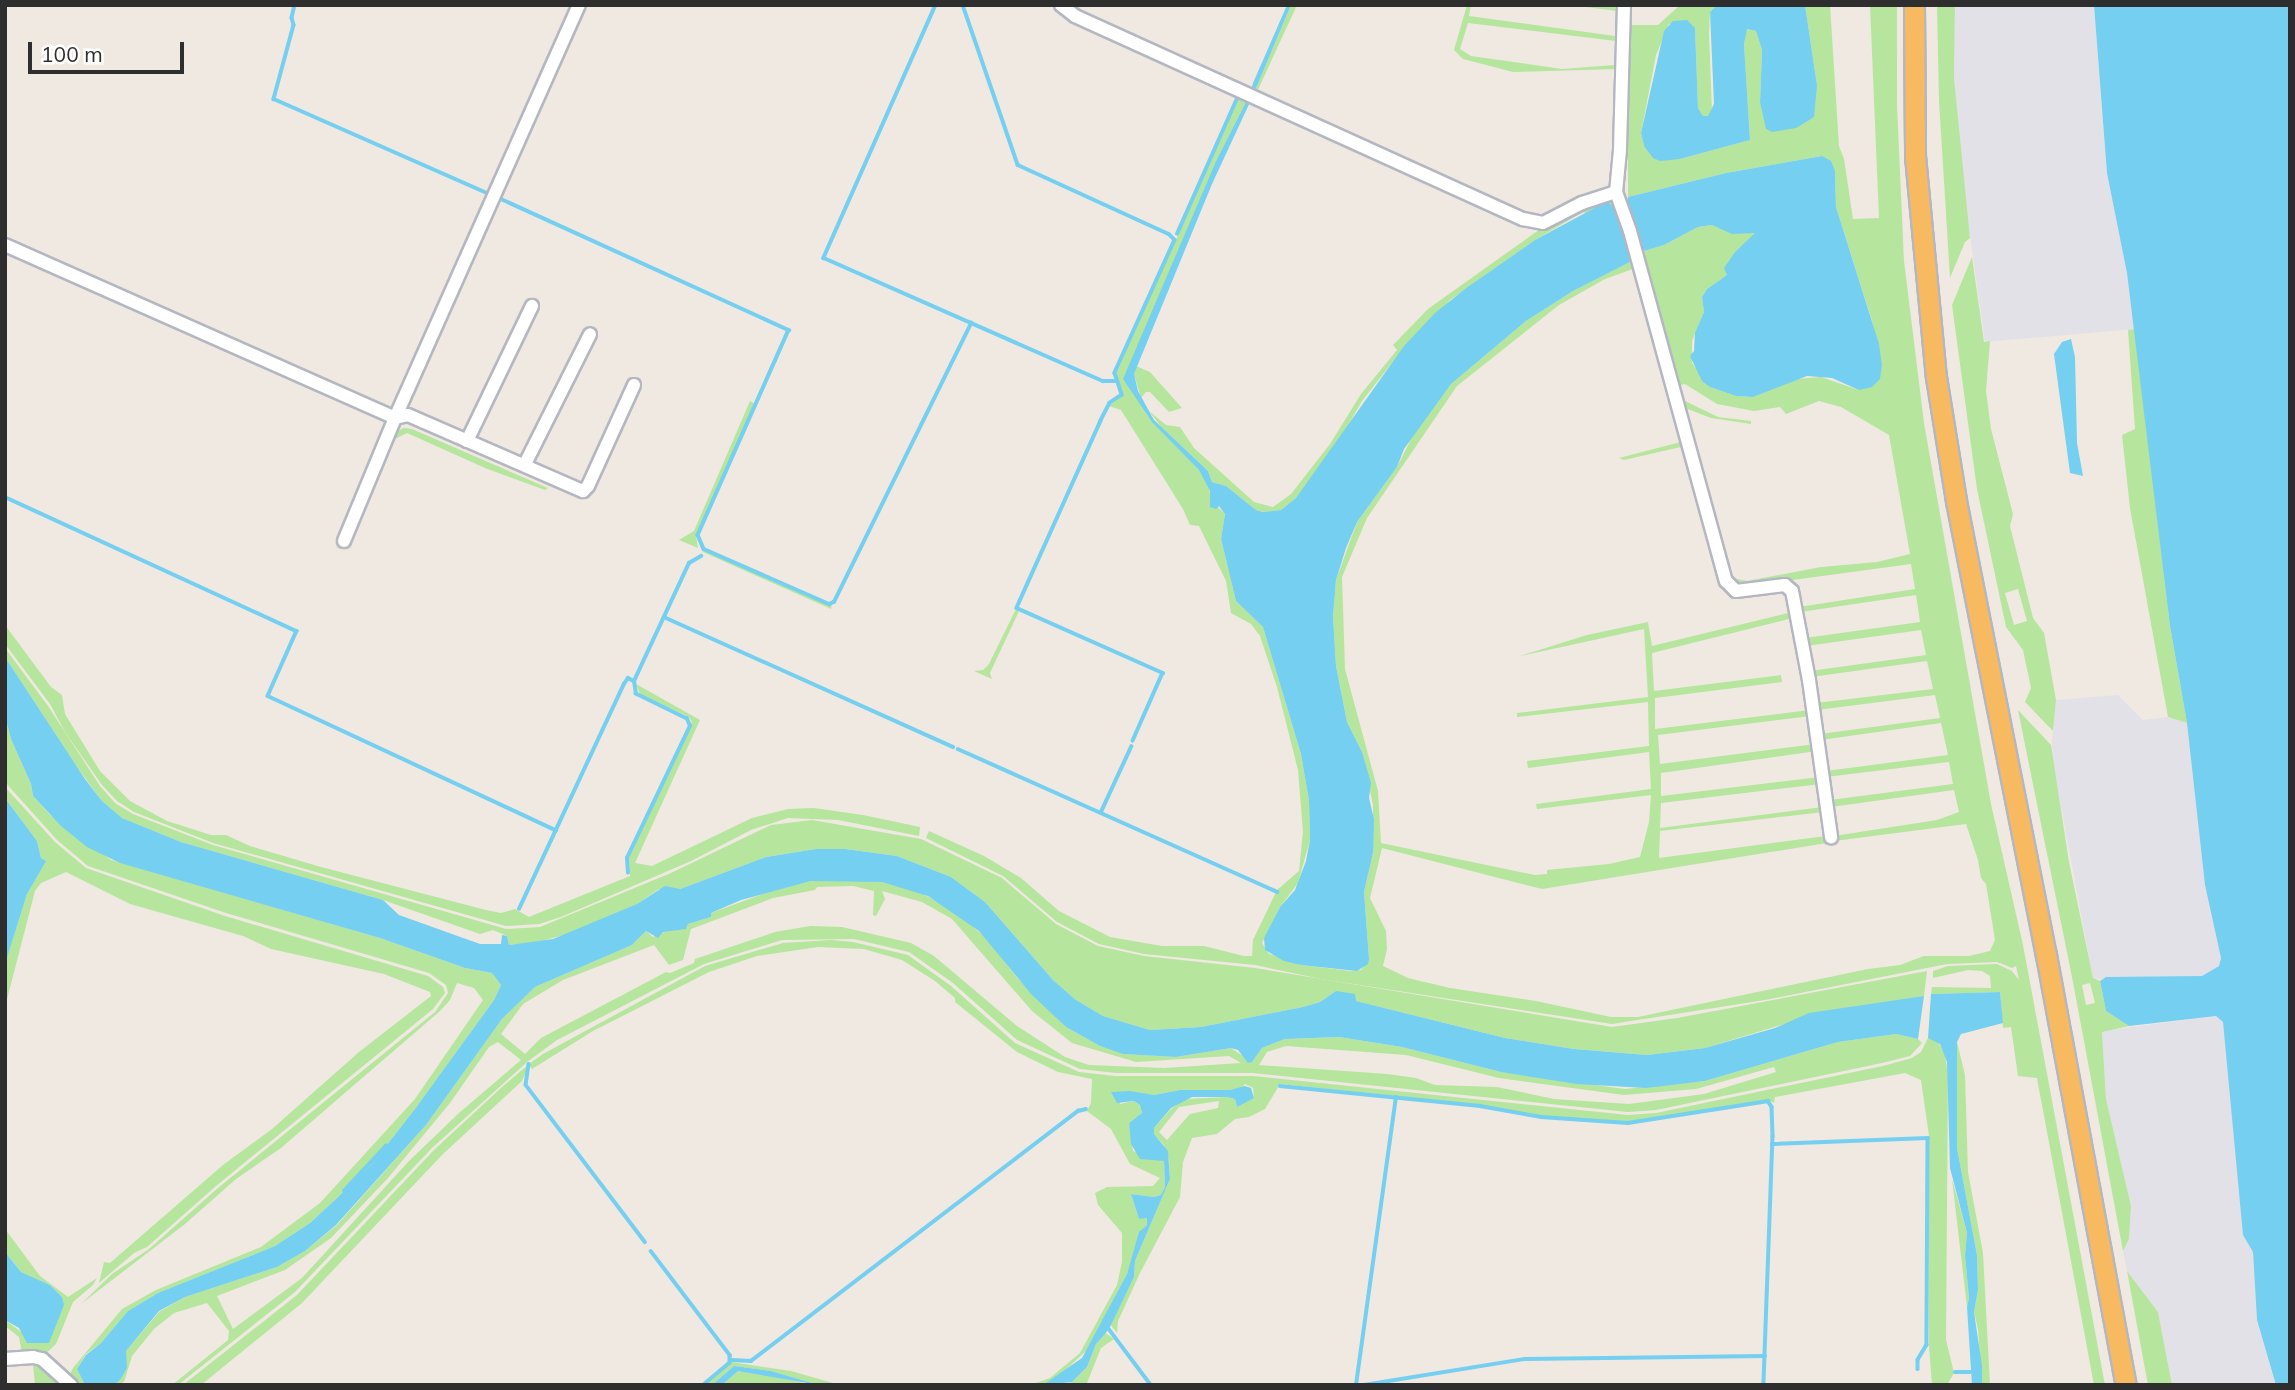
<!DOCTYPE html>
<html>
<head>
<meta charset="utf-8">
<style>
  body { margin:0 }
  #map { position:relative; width:2295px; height:1390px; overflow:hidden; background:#efe9e1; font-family:Mulish,sans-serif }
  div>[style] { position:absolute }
  .industrial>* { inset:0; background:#e3e1e8 }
  .green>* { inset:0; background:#b6e59e }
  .water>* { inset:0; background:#75cff0 }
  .stream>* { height:3.5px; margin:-1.75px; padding:0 1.75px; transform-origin:1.75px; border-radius:1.75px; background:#75cff0 }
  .roads { filter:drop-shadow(2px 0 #b4b7c1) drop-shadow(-2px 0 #b4b7c1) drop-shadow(0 2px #b4b7c1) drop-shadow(0 -2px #b4b7c1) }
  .minor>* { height:12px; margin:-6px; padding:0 6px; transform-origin:6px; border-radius:6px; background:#fff }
  .trunk>* { height:19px; margin:-9.5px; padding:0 9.5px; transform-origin:9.5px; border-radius:9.5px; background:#f8ba60 }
  span { translate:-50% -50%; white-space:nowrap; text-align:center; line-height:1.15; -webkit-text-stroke:5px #fff; paint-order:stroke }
  .frame { position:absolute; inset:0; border:7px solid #2e2e2e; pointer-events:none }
  .scale { position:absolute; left:28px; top:42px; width:156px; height:32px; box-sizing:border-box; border:4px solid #2e2e2e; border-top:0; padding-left:9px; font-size:21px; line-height:24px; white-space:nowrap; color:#2e2e2e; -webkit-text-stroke:5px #fff; paint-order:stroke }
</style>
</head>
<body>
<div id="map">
  <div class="industrial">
    <div style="clip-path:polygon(1955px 5px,2094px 5px,2107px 173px,2121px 231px,2135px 329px,1985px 342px,1961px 172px,1954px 78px)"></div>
    <div style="clip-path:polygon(2118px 695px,2143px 720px,2168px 717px,2187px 723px,2205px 885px,2221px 958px,2219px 966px,2202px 976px,2093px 979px,2051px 752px,2056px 700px)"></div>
    <div style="clip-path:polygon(2216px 1016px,2221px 1017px,2225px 1028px,2243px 1230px,2253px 1252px,2257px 1320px,2276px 1385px,2172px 1385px,2158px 1312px,2127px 1271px,2123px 1251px,2129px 1239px,2131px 1206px,2106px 1099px,2102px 1031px)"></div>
  </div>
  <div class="green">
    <div style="clip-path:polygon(1291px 5px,1297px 5px,1256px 94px,1254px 93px)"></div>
    <div style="clip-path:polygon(evenodd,1467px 5px,1471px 5px,1469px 16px,1615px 36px,1617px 11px,1571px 5px,1621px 5px,1618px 69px,1513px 72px,1463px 59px,1454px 50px,1467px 5px,1468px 23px,1616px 41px,1615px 65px,1562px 69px,1471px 56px,1460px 49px,1468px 23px)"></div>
    <div style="clip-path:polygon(1680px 5px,1717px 5px,1710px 12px,1709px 34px,1712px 112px,1708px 116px,1703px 116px,1698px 108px,1695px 28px,1669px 24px,1656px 55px,1641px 133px,1644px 146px,1680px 159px,1750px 140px,1744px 44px,1746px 29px,1756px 31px,1762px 50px,1760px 102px,1817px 85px,1805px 5px,1830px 5px,1839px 146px,1844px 159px,1853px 219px,1879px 218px,1870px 5px,1897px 5px,1897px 105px,1904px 261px,1924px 423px,1991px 804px,2023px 945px,2105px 1385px,2094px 1385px,2037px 1078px,2018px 1076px,2011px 1027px,2003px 1028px,2000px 992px,1931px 994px,1932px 987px,1991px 988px,1990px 976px,1982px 971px,1968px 970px,1933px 978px,1933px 971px,1948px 966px,1997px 964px,2012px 971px,2019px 980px,2016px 966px,2012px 968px,1997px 962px,1947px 964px,1765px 1000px,1612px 1024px,1321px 979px,1255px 965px,1144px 954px,1099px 944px,1057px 922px,1003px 876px,926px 838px,929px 831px,984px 856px,1021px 878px,1059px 911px,1110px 937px,1162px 946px,1204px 946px,1244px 956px,1252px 956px,1253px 940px,1277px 890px,1299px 871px,1303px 832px,1298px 770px,1277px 687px,1260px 636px,1251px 624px,1231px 613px,1226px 581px,1199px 526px,1190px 525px,1183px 509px,1121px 410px,1109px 406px,1123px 395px,1117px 382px,1117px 372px,1241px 94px,1248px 98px,1216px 161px,1126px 375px,1147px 415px,1199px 470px,1209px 487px,1211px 500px,1225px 514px,1221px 539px,1236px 601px,1263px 627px,1301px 754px,1309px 801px,1310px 840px,1298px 883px,1280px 907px,1262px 943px,1269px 954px,1301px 965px,1351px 971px,1361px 970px,1369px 959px,1364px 892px,1373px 853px,1373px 805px,1362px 752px,1347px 722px,1336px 666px,1333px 617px,1336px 580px,1357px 522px,1397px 467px,1413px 435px,1451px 384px,1526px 321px,1573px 291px,1630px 262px,1624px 227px,1583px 212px,1535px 240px,1450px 300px,1398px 355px,1362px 401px,1336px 446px,1296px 498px,1281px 510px,1264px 512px,1256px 510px,1226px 486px,1212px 482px,1208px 471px,1162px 428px,1149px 411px,1166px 425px,1180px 427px,1194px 448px,1254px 502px,1273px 507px,1291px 494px,1330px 444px,1361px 394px,1397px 350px,1393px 345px,1428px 309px,1536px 232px,1573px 211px,1609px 198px,1621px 213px,1685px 446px,1624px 460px,1619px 458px,1681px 442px,1633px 269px,1605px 279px,1559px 305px,1457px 386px,1367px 518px,1342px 577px,1345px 669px,1378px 791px,1381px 843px,1535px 875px,1547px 874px,1547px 870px,1609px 864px,1640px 857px,1649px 822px,1651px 795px,1537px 809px,1536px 804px,1651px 789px,1649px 752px,1528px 768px,1527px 761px,1649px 746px,1648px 702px,1517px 717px,1517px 713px,1648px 697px,1644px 629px,1520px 656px,1587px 635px,1648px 622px,1652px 646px,1792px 612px,1793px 618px,1652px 653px,1654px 691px,1781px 675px,1782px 682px,1655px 698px,1655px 729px,1810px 710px,1811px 716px,1658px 735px,1660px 764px,1816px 744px,1817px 751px,1661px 773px,1661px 796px,1820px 777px,1821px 784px,1661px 803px,1660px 828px,1823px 807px,1824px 812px,1660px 831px,1659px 858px,1826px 836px,1827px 843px,1542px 889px,1382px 848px,1370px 898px,1386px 931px,1387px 949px,1383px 966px,1408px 978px,1450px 988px,1536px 1001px,1611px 1017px,1638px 1017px,1868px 969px,1900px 965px,1924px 956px,1969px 956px,1990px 951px,1995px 940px,1986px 884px,1981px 878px,1978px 860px,1966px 824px,1834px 841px,1834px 836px,1937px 820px,1959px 812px,1954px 790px,1831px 807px,1830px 800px,1953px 784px,1949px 762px,1826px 777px,1826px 771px,1948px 755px,1941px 723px,1821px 740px,1820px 734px,1940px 718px,1935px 695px,1817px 710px,1816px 703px,1933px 689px,1927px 661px,1811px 677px,1810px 671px,1926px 655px,1921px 630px,1806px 646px,1805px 638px,1920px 622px,1916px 595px,1800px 612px,1799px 607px,1915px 589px,1911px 564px,1740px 587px,1728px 577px,1747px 581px,1821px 567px,1877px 562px,1910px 554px,1889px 435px,1841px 407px,1819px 401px,1786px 414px,1780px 407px,1754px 411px,1717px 404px,1685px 384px,1680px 385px,1685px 401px,1718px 417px,1751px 421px,1751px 424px,1711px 418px,1680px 406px,1645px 272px,1648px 269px,1644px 251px,1664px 245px,1698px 227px,1712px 225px,1756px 233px,1735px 252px,1725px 268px,1727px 275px,1707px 289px,1702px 297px,1704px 312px,1692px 341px,1692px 363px,1710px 387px,1736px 396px,1753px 397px,1796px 379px,1821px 377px,1859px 390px,1882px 365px,1872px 321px,1836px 207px,1835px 171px,1822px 156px,1726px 173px,1628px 197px,1628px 25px,1658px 25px)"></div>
    <div style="clip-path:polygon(1937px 5px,1955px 5px,1954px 78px,1970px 238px,1965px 242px,1950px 278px,1939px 101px)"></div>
    <div style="clip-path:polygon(evenodd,1972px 257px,1984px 342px,1990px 341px,1986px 391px,1991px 429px,2013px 514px,2010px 526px,2033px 618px,2044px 633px,2056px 700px,2053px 731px,2025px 702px,2031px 688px,2023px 650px,2006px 627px,1977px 489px,1952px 305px,1972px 257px,2018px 589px,2027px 621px,2014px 625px,2005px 593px,2018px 589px)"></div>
    <div style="clip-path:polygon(2135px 329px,2170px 626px,2187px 723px,2168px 717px,2130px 508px,2122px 435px,2135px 429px,2128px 330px)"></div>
    <div style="clip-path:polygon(1136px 366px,1150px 372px,1182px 408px,1169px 412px,1150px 392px,1146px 392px,1141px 398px,1134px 374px)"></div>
    <div style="clip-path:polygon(750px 401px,755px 404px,696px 536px,698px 548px,679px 540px,694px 531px)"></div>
    <div style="clip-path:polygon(404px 428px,412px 429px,548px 488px,545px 490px,485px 468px,407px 433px,395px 439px,373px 489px,370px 487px,393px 433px)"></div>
    <div style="clip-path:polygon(702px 548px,832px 605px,831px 609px,703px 552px)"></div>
    <div style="clip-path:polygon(1016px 609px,1019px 611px,990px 673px,992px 679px,974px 671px,983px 670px,989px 664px)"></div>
    <div style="clip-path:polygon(5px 625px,51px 687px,62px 695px,65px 714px,100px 771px,130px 801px,167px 821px,211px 835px,226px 835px,250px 846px,321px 867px,486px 910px,501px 913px,515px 909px,529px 917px,630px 876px,629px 858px,692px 722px,689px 717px,640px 694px,636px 684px,700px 720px,635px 863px,652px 866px,752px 818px,788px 809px,814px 808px,863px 815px,920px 827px,919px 836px,838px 820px,788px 818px,751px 830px,691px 861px,561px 917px,539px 924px,506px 926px,213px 843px,134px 812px,117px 801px,102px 785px,65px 732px,50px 704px,5px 644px)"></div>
    <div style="clip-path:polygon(5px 648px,48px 706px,100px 786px,115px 803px,133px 814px,213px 845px,506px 929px,540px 927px,671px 873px,771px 825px,812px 820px,921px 839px,1002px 878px,1056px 924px,1098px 946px,1144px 956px,1255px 968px,1612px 1027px,1677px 1018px,1927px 971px,1924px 996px,1791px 1022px,1705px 1048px,1647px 1055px,1574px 1049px,1505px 1038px,1356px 1001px,1336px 991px,1320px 1002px,1303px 1007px,1201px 1027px,1150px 1030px,1103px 1016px,1076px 1000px,1053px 980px,985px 902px,951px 877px,897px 856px,845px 849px,816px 849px,766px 857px,680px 889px,659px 889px,637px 904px,572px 933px,537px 942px,509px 945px,507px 936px,493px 930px,480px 934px,383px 900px,181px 842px,122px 818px,102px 801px,75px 764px,5px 657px)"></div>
    <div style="clip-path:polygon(evenodd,2018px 710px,2051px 745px,2069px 862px,2093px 978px,2100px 981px,2106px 1011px,2129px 1026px,2102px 1032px,2106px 1099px,2131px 1206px,2129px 1239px,2123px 1251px,2073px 982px,2018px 710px,2090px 983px,2095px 1003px,2086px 1005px,2082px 985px,2090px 983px)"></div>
    <div style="clip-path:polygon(5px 716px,11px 739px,31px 784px,33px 796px,50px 815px,111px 860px,380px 938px,465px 968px,492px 973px,501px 985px,494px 1000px,415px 1109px,372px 1164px,336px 1199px,310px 1223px,275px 1246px,158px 1293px,128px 1311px,101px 1343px,86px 1354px,77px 1369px,85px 1385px,75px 1385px,68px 1379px,73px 1368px,122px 1309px,156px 1290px,261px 1247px,320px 1203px,415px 1099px,483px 1000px,474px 988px,457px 983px,450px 1000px,440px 1011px,281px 1148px,236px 1179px,185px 1224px,81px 1304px,112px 1274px,149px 1249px,218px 1188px,435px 1012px,448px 993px,446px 985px,429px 973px,226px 913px,88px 866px,57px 840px,5px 782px)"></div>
    <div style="clip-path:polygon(5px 787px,55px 842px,86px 868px,225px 916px,428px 976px,443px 987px,445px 993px,433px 1009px,216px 1186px,147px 1247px,134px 1253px,99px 1283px,104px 1262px,110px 1263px,223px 1165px,272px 1129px,359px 1052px,431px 996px,430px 992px,384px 974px,271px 949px,243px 936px,130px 904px,66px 872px,41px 883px,35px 891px,5px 1007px,5px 963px,27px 894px,45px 861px,41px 858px,37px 841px,5px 798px)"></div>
    <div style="clip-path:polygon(evenodd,851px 880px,882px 882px,918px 891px,957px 913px,984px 936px,1018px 979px,1066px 1027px,1100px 1046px,1124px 1054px,1176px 1057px,1231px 1048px,1252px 1062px,1262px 1048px,1285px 1039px,1339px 1037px,1402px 1047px,1501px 1072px,1625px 1089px,1705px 1081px,1838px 1042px,1896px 1034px,1918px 1039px,1922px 1043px,1910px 1056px,1882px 1063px,1656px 1110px,1628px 1112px,1253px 1073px,1116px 1073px,1080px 1069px,1017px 1040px,953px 983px,909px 952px,854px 939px,782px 940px,704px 964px,557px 1040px,527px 1062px,432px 1148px,295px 1292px,178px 1385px,172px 1385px,228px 1340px,229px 1331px,207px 1303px,174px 1313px,154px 1329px,132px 1356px,124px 1382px,114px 1385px,120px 1380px,126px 1351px,159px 1312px,185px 1297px,277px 1267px,305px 1251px,337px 1225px,426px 1125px,502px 1019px,535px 987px,632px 945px,646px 931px,653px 937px,671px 929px,686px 929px,688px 924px,711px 917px,711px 913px,768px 892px,811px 881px,851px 880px,853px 886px,874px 891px,873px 915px,876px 916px,885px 899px,882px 891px,922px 902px,952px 919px,1032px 1011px,1072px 1043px,1136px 1062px,1229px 1056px,1241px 1063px,1164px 1068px,1089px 1065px,1065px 1057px,1017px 1026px,934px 956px,911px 943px,842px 927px,810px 926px,775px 932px,695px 959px,694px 963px,670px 973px,666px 972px,541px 1038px,525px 1054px,501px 1034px,523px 1004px,563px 980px,654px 945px,669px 965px,683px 960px,691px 929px,773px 898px,815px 890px,817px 887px,853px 886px,851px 880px,498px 1042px,521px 1060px,459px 1113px,409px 1161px,302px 1278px,233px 1329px,217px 1296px,285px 1270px,331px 1238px,388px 1178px,450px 1103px,489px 1047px,498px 1042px,851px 880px,1286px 1046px,1406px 1055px,1499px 1078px,1624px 1095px,1696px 1089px,1774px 1067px,1776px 1072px,1704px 1094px,1629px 1104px,1554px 1099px,1497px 1087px,1435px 1085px,1416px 1078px,1387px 1074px,1259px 1065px,1267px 1052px,1286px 1046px)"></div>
    <div style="clip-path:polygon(evenodd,831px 940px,853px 942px,908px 955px,951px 986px,1015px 1043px,1079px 1072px,1115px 1076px,1253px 1076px,1628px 1115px,1656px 1113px,1883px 1066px,1912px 1058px,1921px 1052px,1928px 1038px,1937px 1040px,1945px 1055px,1948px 1074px,1946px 1340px,1954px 1373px,1947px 1385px,1932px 1385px,1929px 1346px,1929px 1136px,1921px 1080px,1905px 1073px,1775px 1097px,1774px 1103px,1768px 1100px,1628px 1122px,1541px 1116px,1480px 1105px,1280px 1084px,1265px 1109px,1249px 1117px,1235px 1119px,1217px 1134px,1192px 1138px,1183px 1162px,1180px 1197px,1140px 1273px,1118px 1321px,1117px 1333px,1110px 1324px,1134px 1277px,1135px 1261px,1170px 1179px,1169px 1159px,1164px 1145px,1154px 1134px,1154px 1128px,1171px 1109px,1185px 1099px,1227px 1097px,1235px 1099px,1237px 1107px,1254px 1097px,1253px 1088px,1245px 1084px,1240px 1089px,1230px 1090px,1180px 1090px,1154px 1095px,1121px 1092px,1120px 1104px,1134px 1101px,1140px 1105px,1142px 1113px,1129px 1123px,1133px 1151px,1164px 1161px,1165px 1187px,1161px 1195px,1154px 1197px,1131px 1194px,1139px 1219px,1147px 1217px,1147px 1225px,1140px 1232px,1127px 1274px,1089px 1348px,1058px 1377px,1043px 1385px,1030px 1385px,1050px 1378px,1080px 1353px,1117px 1285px,1122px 1262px,1122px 1233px,1098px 1205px,1095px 1193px,1107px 1187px,1153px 1186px,1160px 1178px,1130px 1164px,1111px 1129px,1087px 1111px,1091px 1103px,1092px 1079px,1058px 1072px,1017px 1052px,955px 1002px,955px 998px,935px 981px,902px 960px,864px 949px,818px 947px,757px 956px,709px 972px,593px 1031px,532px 1069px,529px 1065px,522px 1081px,442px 1155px,302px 1303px,201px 1385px,183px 1385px,297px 1295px,434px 1150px,502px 1087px,529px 1064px,543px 1054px,705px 966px,783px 943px,831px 940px,1219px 1101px,1218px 1108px,1190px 1114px,1167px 1140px,1159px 1132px,1179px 1107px,1219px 1101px)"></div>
    <div style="clip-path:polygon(1957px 1042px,1965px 1075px,1968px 1172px,1983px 1253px,1990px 1385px,1982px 1385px,1978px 1329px,1974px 1312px,1978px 1290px,1977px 1255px,1957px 1148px)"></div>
    <div style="clip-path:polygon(1952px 1179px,1967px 1233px,1965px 1256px,1969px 1298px,1967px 1307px)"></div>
    <div style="clip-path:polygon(5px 1229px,40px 1276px,68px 1297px,97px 1278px,93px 1285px,73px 1302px,56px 1344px,43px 1356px,22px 1353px,19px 1337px,5px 1326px,5px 1320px,24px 1334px,62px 1297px,50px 1285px,21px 1272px,14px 1263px,5px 1252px)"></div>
    <div style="clip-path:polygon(2127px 1271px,2158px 1312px,2172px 1385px,2148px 1385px)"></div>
    <div style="clip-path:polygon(1104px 1332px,1114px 1339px,1101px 1348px,1087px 1383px,1063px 1385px,1072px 1382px,1087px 1367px,1096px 1344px)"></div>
    <div style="clip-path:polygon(5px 1362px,38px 1363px,61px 1385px,35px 1385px,33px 1364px,5px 1366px)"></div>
    <div style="clip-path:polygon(731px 1362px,791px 1371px,840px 1385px,819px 1385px,771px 1371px,734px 1366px,712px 1385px,706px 1385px)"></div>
    <div style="clip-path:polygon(738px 1371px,773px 1375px,811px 1385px,722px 1385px)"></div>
  </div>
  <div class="water">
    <div style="clip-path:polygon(1287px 5px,1291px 5px,1254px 93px,1251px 91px,1253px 83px)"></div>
    <div style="clip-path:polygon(1717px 5px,1805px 5px,1817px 85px,1814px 117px,1796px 128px,1772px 132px,1766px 129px,1760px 102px,1762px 50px,1756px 31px,1747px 29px,1744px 44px,1750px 140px,1680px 159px,1660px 161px,1653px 158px,1644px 146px,1641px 133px,1664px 31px,1673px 21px,1687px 20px,1695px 28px,1698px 108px,1703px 116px,1708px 116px,1714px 104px,1710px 12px)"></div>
    <div style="clip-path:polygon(2094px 5px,2290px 5px,2290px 1385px,2276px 1385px,2257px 1320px,2253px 1252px,2243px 1235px,2223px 1022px,2216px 1016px,2129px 1026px,2106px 1011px,2100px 981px,2106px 977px,2202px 976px,2219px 966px,2221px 958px,2205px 885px,2187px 723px,2170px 626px,2127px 273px,2107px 173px)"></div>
    <div style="clip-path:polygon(1248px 98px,1251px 100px,1212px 184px,1134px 374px,1138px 391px,1154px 420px,1208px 471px,1212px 482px,1226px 486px,1256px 510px,1263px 512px,1281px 510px,1296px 498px,1404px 346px,1435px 313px,1465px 289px,1535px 240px,1602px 204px,1609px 203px,1617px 210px,1629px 251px,1630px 262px,1573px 291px,1526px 321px,1451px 384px,1404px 449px,1397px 467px,1357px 522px,1346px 548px,1336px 580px,1333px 617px,1336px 666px,1347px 722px,1362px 752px,1371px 783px,1369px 798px,1374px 819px,1373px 853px,1364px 892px,1369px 959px,1368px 964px,1357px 971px,1301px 965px,1284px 961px,1265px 950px,1264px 938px,1280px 907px,1295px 890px,1306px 861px,1310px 840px,1309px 801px,1301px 754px,1263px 627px,1236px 601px,1221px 539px,1225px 514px,1219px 506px,1216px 509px,1210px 507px,1210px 491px,1199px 470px,1152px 422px,1123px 379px,1216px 161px)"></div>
    <div style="clip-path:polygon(1822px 156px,1831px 161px,1835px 171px,1836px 207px,1879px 344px,1882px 365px,1880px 379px,1872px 387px,1859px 390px,1832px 378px,1807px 376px,1753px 397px,1736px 396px,1710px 387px,1702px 381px,1690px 356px,1694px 351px,1695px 333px,1704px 312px,1702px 297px,1707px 289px,1727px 275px,1724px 268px,1735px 252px,1755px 233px,1732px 234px,1712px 225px,1698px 227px,1664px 245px,1644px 251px,1627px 205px,1628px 197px,1726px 173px)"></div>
    <div style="clip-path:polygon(2071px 339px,2075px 357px,2077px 443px,2083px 476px,2070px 473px,2054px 354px,2062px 342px)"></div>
    <div style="clip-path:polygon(5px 657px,85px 779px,102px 801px,122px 818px,181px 842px,383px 900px,399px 915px,480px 944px,501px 944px,502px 935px,507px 936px,509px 945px,553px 939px,637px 904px,665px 886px,680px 889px,766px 857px,816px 849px,845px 849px,897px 856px,951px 877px,985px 902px,1053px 980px,1076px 1000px,1103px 1016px,1150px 1030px,1201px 1027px,1303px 1007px,1320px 1002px,1336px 991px,1355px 994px,1356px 1001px,1505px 1038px,1574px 1049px,1647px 1055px,1705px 1048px,1775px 1028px,1809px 1013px,1924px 996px,1918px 1039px,1896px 1034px,1838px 1042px,1705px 1081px,1646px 1088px,1577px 1084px,1501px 1072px,1402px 1047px,1339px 1037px,1285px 1039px,1262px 1048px,1252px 1062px,1248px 1063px,1238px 1050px,1231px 1048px,1176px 1057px,1123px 1054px,1100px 1046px,1066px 1027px,1031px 994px,979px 931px,928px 896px,882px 882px,811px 881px,741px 900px,711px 913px,711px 917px,688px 924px,686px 929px,663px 932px,658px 938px,646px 931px,632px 945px,535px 987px,502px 1019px,426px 1125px,336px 1225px,305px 1251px,277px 1267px,185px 1297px,159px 1311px,126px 1351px,127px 1368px,120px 1380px,114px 1385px,85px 1385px,77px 1369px,86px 1355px,101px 1343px,128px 1311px,158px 1293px,275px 1246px,310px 1223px,336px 1199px,372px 1164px,415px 1109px,494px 1000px,501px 985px,492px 973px,465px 968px,380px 938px,120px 863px,87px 847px,61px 826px,33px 796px,31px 784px,11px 739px,5px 716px)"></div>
    <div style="clip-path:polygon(5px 798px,37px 841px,41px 858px,46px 861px,27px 894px,5px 964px)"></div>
    <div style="clip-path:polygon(2000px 992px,2003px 1023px,1961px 1034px,1957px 1042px,1957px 1148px,1977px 1255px,1978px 1290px,1974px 1312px,1982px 1366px,1982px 1385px,1972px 1385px,1967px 1307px,1969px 1298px,1965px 1256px,1967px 1233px,1950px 1168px,1947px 1062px,1940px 1044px,1928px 1038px,1931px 994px)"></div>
    <div style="clip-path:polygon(1245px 1086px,1251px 1088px,1254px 1098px,1237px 1107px,1235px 1099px,1227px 1097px,1192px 1097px,1171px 1108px,1154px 1128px,1154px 1134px,1168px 1151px,1170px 1179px,1135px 1261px,1134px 1277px,1109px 1329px,1096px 1344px,1087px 1367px,1072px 1382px,1043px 1385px,1082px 1358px,1127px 1274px,1139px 1232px,1147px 1225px,1147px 1218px,1139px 1219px,1131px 1194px,1154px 1197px,1161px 1195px,1165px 1187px,1164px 1161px,1140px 1159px,1131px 1144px,1129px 1123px,1142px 1113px,1140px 1105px,1134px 1101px,1117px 1103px,1111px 1092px,1130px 1091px,1154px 1095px,1180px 1090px,1230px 1090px)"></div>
    <div style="clip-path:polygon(5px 1252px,21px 1272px,50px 1285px,62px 1297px,64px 1305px,49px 1343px,27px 1343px,19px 1328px,5px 1320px)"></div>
    <div style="clip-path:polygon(734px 1366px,771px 1371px,819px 1385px,738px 1371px,722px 1385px,712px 1385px)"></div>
  </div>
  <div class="stream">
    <div style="left:295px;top:5px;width:13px;rotate:103deg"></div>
    <div style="left:292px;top:18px;width:7px;rotate:74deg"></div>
    <div style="left:294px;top:25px;width:77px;rotate:105.1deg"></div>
    <div style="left:274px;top:99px;width:235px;rotate:23.8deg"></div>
    <div style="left:936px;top:5px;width:277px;rotate:113.9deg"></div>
    <div style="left:824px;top:258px;width:305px;rotate:23.8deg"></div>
    <div style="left:1103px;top:381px;width:13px"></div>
    <div style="left:963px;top:5px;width:169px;rotate:71deg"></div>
    <div style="left:1018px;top:165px;width:166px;rotate:24.6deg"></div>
    <div style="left:1169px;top:234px;width:8px;rotate:45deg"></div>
    <div style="left:1175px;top:240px;width:146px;rotate:114.3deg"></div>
    <div style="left:1115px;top:373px;width:23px;rotate:72deg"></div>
    <div style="left:1122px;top:395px;width:14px;rotate:146deg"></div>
    <div style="left:1110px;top:403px;width:20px;rotate:117deg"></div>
    <div style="left:1101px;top:421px;width:205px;rotate:114.2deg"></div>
    <div style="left:1017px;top:608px;width:160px;rotate:24deg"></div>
    <div style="left:1163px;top:673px;width:74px;rotate:113.8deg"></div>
    <div style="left:499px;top:198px;width:319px;rotate:24.5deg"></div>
    <div style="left:789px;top:330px;width:224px;rotate:113.9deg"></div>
    <div style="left:698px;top:535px;width:15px;rotate:67deg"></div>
    <div style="left:704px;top:549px;width:137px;rotate:23.7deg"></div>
    <div style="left:829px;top:604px;width:5px;rotate:-22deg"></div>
    <div style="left:834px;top:602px;width:311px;rotate:-63.8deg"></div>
    <div style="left:1177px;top:234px;width:153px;rotate:-66.1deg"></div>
    <div style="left:5px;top:497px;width:321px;rotate:24.7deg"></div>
    <div style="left:297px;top:631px;width:71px;rotate:114deg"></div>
    <div style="left:268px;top:696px;width:318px;rotate:25deg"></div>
    <div style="left:664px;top:617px;width:317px;rotate:24.2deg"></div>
    <div style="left:958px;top:749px;width:350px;rotate:24.1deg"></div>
    <div style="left:1101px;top:812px;width:72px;rotate:-65.2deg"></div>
    <div style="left:628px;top:873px;width:15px;rotate:-94deg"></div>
    <div style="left:627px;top:858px;width:146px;rotate:-64.5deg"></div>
    <div style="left:690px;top:726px;width:8px;rotate:-113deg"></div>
    <div style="left:687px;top:719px;width:57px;rotate:-153.9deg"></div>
    <div style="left:636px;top:694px;width:13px;rotate:-99deg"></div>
    <div style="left:634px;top:681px;width:130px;rotate:-65deg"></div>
    <div style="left:689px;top:563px;width:14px;rotate:-30deg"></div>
    <div style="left:519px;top:909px;width:248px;rotate:-65deg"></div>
    <div style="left:624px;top:684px;width:7px;rotate:-56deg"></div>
    <div style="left:628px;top:678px;width:7px;rotate:27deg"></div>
    <div style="left:529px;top:1064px;width:21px;rotate:98deg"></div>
    <div style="left:526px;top:1085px;width:197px;rotate:52.8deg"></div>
    <div style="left:1280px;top:1086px;width:201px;rotate:5.7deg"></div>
    <div style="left:1480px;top:1106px;width:62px;rotate:10.2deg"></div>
    <div style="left:1541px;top:1117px;width:87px;rotate:3.9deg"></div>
    <div style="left:1628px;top:1123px;width:142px;rotate:-8.9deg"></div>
    <div style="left:1768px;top:1101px;width:7px;rotate:56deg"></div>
    <div style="left:1772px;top:1107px;width:29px;rotate:88deg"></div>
    <div style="left:1773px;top:1136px;width:249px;rotate:92.1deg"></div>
    <div style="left:1772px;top:1144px;width:156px;rotate:-2.2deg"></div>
    <div style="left:1928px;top:1138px;width:207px;rotate:90.3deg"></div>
    <div style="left:1927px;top:1345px;width:17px;rotate:121deg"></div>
    <div style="left:1918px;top:1360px;width:9px;rotate:90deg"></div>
    <div style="left:344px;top:1191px;width:62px;rotate:-47deg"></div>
    <div style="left:651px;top:1251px;width:131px;rotate:52.8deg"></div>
    <div style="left:730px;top:1355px;width:8px;rotate:90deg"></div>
    <div style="left:730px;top:1363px;width:34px;rotate:140deg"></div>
    <div style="left:1109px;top:1329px;width:70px;rotate:53.1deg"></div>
    <div style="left:731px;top:1360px;width:20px;rotate:3deg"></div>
    <div style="left:751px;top:1361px;width:412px;rotate:-37.4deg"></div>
    <div style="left:1078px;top:1111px;width:8px;rotate:-14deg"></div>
    <div style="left:1955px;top:1372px;width:15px"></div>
    <div style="left:1356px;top:1385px;width:290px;rotate:-82.1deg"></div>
    <div style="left:1364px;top:1385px;width:163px;rotate:-9.2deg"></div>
    <div style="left:1525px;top:1359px;width:240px;rotate:-0.7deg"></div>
  </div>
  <div class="roads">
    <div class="minor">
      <div style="left:1061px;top:5px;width:18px;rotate:38deg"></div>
      <div style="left:1075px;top:16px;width:492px;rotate:24.4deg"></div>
      <div style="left:1523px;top:219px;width:20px;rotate:11deg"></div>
      <div style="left:1543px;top:223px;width:44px;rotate:-27.1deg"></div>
      <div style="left:1582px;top:203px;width:36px;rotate:-18deg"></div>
      <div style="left:1624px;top:5px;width:145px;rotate:91.6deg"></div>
      <div style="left:1620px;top:150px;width:42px;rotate:95.4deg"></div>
      <div style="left:1616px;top:192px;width:41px;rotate:70.3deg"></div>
      <div style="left:1630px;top:231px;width:363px;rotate:74.7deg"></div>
      <div style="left:1726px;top:581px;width:14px;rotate:45deg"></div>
      <div style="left:1736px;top:591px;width:49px;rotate:-7deg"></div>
      <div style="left:1785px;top:585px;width:9px;rotate:41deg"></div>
      <div style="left:1792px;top:591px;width:91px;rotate:79.2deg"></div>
      <div style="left:1809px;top:680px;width:159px;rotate:82deg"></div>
      <div style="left:5px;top:245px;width:427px;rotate:23.9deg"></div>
      <div style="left:395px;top:418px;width:13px;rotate:-13deg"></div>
      <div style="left:408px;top:415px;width:191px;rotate:23.5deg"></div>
      <div style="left:583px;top:491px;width:7px;rotate:-45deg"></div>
      <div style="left:588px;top:486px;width:111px;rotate:-65.5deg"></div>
      <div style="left:467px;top:441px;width:150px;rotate:-64.3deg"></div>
      <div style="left:525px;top:464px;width:145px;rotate:-63.4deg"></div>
      <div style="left:344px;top:541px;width:133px;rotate:-67.5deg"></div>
      <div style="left:395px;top:418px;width:452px;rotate:-66deg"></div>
      <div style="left:5px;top:1359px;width:28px;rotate:-4deg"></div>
      <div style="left:33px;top:1357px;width:9px;rotate:13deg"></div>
      <div style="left:42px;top:1359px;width:39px;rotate:42deg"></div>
    </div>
    <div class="trunk">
      <div style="left:1914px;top:5px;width:151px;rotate:89.6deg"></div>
      <div style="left:1915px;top:156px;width:222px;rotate:84.6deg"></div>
      <div style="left:1936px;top:377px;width:126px;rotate:80.8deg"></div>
      <div style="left:1956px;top:501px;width:463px;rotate:78.8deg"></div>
      <div style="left:2046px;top:955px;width:437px;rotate:79.5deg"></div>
    </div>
  </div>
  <div class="frame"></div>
  <div class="scale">100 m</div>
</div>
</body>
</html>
